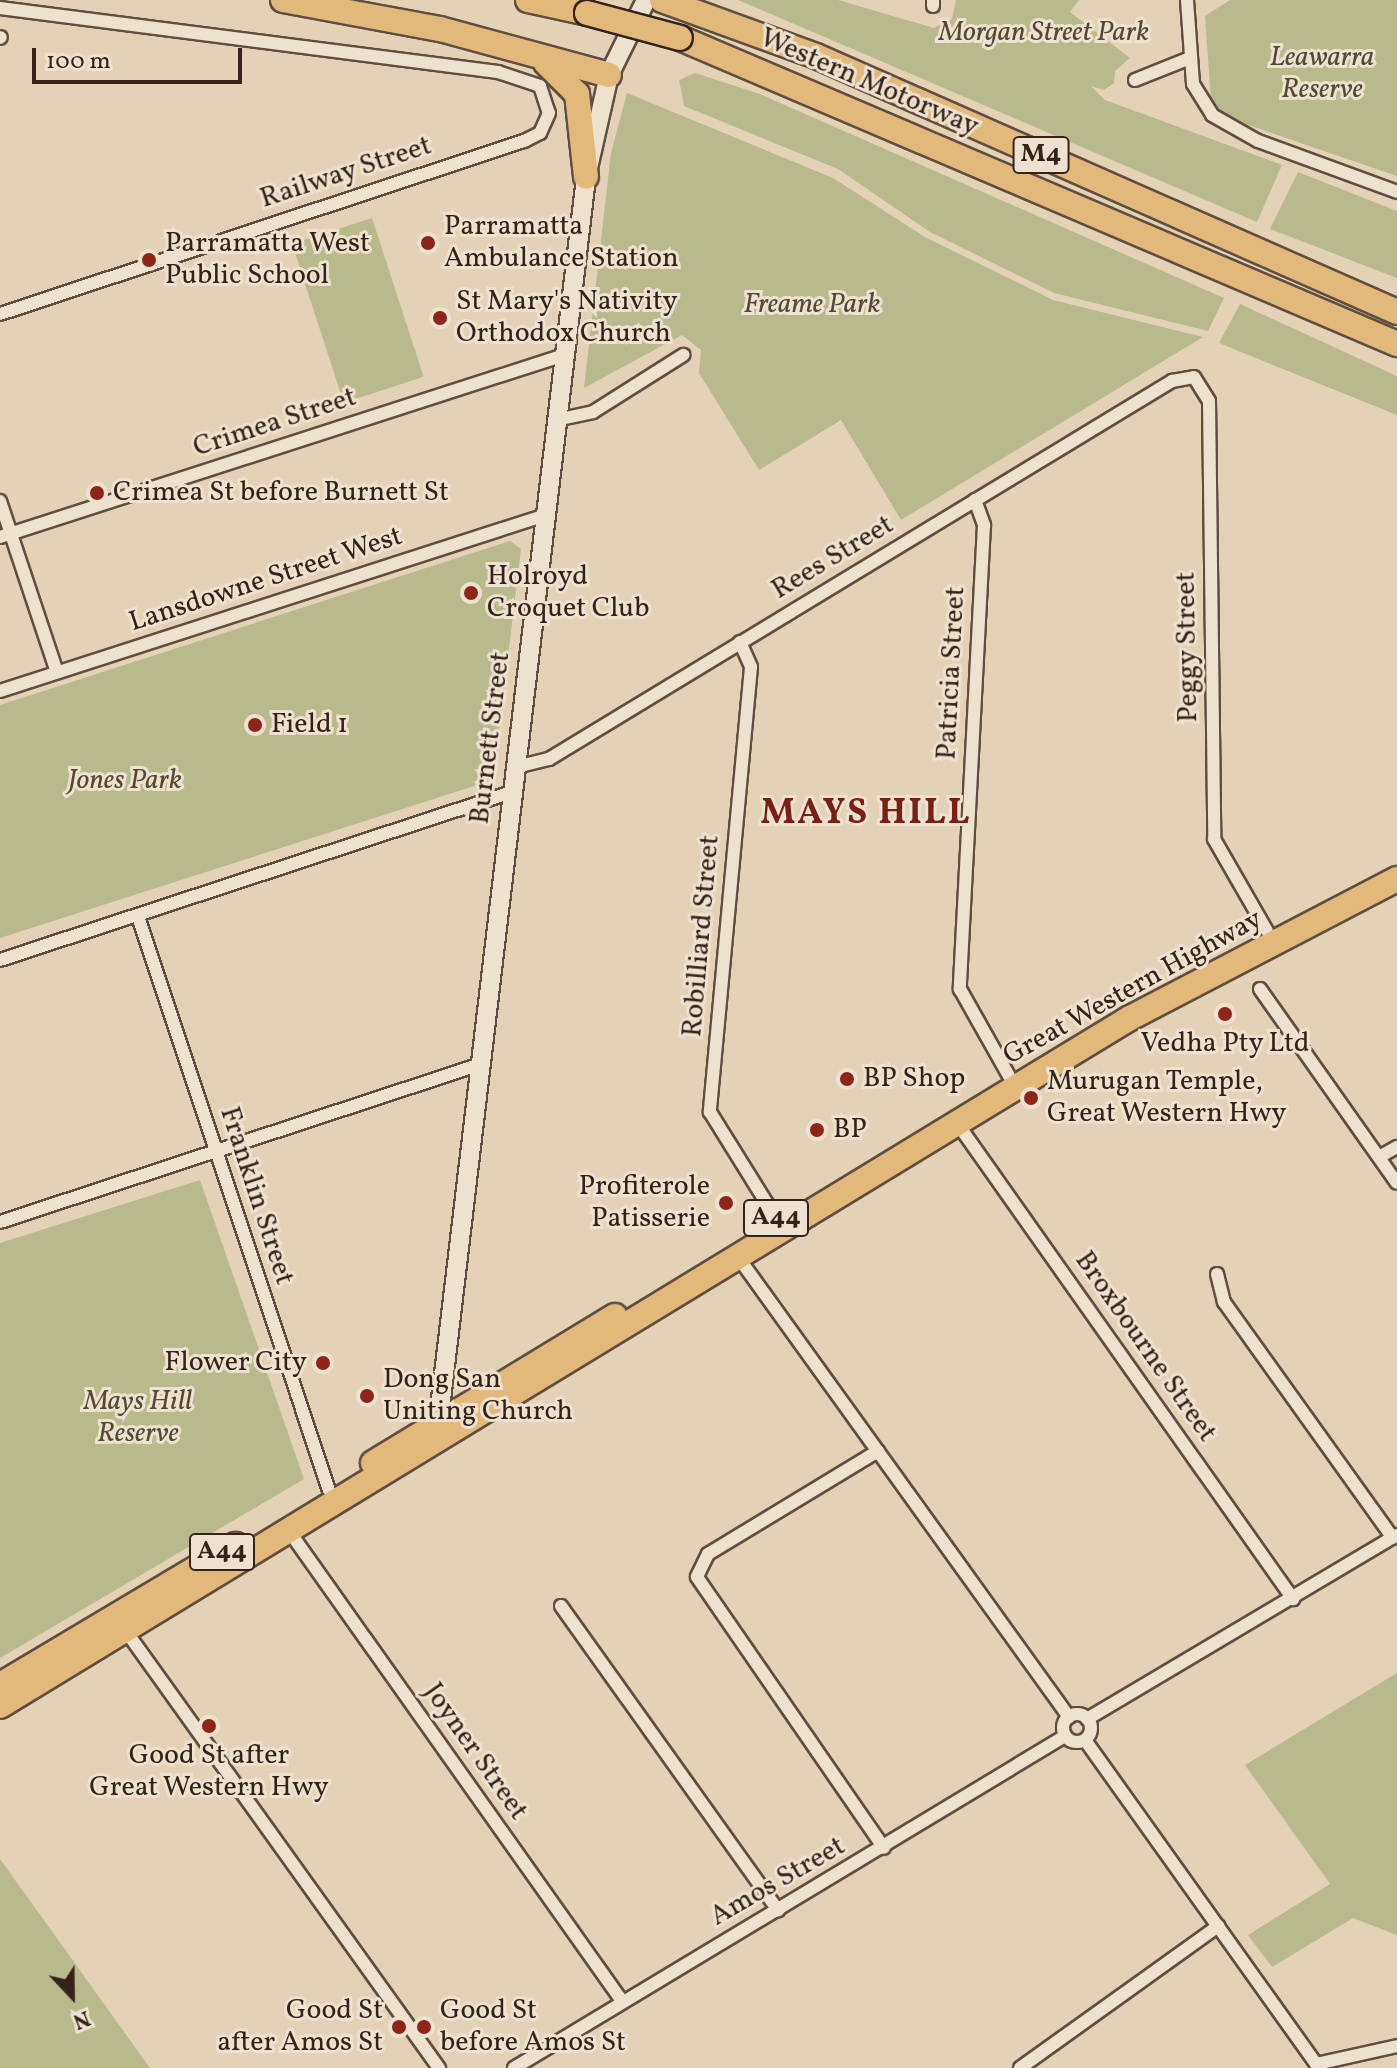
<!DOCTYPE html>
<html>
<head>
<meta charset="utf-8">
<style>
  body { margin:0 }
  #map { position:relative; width:1397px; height:2068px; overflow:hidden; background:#e3d2b6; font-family:Vollkorn,serif }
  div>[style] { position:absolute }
  .green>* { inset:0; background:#b8ba8b; transform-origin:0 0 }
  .roads { filter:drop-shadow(2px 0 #604e41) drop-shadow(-2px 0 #604e41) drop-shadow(0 2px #604e41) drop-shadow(0 -2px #604e41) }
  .street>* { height:12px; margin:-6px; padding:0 6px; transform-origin:6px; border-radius:6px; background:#ede2d0 }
  .street>.ring { margin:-6px; padding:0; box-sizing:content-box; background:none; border:12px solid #ede2d0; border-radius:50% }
  .secondary>* { height:18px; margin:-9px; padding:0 9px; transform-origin:9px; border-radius:9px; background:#ede2d0 }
  .highway>* { height:24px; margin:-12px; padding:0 12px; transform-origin:12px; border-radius:12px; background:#e2b97b }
  .bridges { filter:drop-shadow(2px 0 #35221a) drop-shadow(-2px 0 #35221a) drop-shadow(0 2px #35221a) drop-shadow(0 -2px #35221a) }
  .highway-bridge>* { height:24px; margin:-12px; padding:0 12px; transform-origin:12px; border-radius:12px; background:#e2b97b }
  .dots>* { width:22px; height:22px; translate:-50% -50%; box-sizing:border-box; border:4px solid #ede2d0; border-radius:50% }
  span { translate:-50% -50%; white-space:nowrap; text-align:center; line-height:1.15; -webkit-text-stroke:6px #ede2d0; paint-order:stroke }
  .shield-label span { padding:2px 6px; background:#ede2d0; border:2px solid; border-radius:6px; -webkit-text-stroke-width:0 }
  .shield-label { font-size:26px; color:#35221a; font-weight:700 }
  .park-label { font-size:28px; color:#564836; font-style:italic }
  .street-label { font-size:28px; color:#35221a }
  .poi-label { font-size:28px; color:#35221a }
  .left { translate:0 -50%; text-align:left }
  .right { translate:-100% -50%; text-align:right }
  .district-label { font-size:36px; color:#7a1f14; font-weight:700; letter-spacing:2px }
  .north { position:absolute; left:32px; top:1956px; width:80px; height:80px; -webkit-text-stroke:6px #ede2d0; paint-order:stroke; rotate:158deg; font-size:22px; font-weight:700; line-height:32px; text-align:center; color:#35221a }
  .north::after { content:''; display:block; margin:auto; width:28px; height:36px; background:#35221a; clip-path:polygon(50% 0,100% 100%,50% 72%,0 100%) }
  .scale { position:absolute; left:32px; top:48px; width:210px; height:36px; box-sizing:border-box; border:4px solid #35221a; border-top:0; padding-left:10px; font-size:24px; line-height:28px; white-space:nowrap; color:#35221a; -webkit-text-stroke:6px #ede2d0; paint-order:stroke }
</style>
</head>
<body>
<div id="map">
  <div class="green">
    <div style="clip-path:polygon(738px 0,838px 0,934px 28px,952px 19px,956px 0,1079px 0,1070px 12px,1130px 58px,1115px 71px,1114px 83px,1104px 90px,1091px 86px,1105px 100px,1282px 165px,1257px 222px)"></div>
    <div style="clip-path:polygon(1230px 0,1397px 0,1397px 176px,1228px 118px,1211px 101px,1205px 16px)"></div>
    <div style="clip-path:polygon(695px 73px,760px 94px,1224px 298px,1208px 331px,1054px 293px,930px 232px,838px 169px,684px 106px,679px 80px)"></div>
    <div style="clip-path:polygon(627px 93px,833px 178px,925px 237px,1053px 300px,1203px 337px,901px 520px,841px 420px,759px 470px,699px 373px,701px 350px,682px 335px,584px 388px,611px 153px)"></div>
    <div style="clip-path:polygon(1298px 172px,1397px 211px,1397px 278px,1270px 229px)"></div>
    <div style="left:372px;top:218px;width:167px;height:84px;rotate:72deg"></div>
    <div style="clip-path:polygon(1240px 304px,1397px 376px,1397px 415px,1219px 343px)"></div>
    <div style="clip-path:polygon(510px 541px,521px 549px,493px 780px,0 938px,0 705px)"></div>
    <div style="clip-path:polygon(200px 1180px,304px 1479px,0 1658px,0 1243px)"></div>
    <div style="clip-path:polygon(1397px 1673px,1397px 1935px,1353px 1918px,1272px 1967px,1248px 1935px,1330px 1884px,1245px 1765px)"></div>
    <div style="clip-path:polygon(0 1859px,150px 2068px,0 2068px)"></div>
  </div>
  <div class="roads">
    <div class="street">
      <div style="left:933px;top:0;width:6px;rotate:90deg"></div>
      <div style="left:1187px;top:0;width:84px;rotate:85.9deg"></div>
      <div style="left:1193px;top:84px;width:36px;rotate:58deg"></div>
      <div style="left:1212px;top:115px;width:53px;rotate:29.5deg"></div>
      <div style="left:1258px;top:141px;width:148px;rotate:20.1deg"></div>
      <div style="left:0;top:8px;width:502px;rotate:7.32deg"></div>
      <div style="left:498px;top:72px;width:44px;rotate:18.4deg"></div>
      <div style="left:540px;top:86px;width:28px;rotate:72deg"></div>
      <div style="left:549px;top:113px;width:22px;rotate:114deg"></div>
      <div style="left:540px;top:133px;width:18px;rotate:153deg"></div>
      <div style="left:524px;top:141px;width:552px;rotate:161.73deg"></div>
      <div style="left:0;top:38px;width:1px;rotate:-45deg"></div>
      <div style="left:1135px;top:80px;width:59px;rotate:-21.8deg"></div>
      <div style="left:556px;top:420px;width:38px;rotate:-12deg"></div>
      <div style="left:593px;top:412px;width:107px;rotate:-32.3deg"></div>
      <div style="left:975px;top:500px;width:27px;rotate:70deg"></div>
      <div style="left:984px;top:525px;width:465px;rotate:93deg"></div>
      <div style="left:960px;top:989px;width:100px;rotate:60.6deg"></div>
      <div style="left:0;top:501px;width:180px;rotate:71.6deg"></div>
      <div style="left:0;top:537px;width:593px;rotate:-17.88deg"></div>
      <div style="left:740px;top:642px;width:27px;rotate:66deg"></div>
      <div style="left:751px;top:667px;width:447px;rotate:95.3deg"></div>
      <div style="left:710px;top:1112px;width:125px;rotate:58.1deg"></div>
      <div style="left:0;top:691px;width:574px;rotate:-17.87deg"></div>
      <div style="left:516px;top:767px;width:34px;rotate:-14deg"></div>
      <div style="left:549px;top:759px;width:729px;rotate:-31.25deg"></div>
      <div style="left:1172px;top:381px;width:22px;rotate:-10deg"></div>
      <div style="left:1194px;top:377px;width:28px;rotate:58deg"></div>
      <div style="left:1209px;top:401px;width:438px;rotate:89.3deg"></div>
      <div style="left:1214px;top:839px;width:106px;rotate:60.1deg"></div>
      <div style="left:138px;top:916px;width:605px;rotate:71.6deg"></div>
      <div style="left:0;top:960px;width:539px;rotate:-18.17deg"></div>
      <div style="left:1260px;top:989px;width:237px;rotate:54.8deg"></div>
      <div style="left:957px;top:1123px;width:583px;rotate:54.78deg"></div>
      <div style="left:1379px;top:1157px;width:21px;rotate:-29deg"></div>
      <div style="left:0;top:1222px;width:506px;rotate:-18.18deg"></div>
      <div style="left:738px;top:1257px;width:567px;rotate:54.26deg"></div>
      <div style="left:1217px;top:1274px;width:29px;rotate:76deg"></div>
      <div style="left:1224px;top:1302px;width:290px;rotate:54.4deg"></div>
      <div style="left:878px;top:1451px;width:199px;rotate:148.8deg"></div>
      <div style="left:708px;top:1554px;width:25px;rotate:116deg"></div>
      <div style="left:697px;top:1577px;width:329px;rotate:55.4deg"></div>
      <div style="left:289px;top:1531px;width:576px;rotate:54.68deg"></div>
      <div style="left:561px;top:1606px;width:374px;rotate:54.5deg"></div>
      <div style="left:123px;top:1627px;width:543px;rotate:54.38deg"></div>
      <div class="ring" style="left:1063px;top:1714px;width:16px;height:16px"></div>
      <div style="left:1087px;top:1719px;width:360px;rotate:-30.7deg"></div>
      <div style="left:1085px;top:1740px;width:403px;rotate:54.5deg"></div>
      <div style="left:1316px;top:2064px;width:83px;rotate:-12.5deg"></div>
      <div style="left:514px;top:2068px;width:643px;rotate:-31.07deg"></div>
      <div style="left:1020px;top:2068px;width:244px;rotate:-35.6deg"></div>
    </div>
    <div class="secondary">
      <div style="left:437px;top:1433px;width:1265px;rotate:-83.23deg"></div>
      <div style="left:586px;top:177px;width:105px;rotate:-77.3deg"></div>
      <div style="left:609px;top:75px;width:84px;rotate:-63.7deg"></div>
    </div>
    <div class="highway">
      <div style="left:283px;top:0;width:160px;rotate:10.5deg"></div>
      <div style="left:440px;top:29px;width:175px;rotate:15.2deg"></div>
      <div style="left:528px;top:0;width:60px;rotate:12.4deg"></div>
      <div style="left:662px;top:0;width:164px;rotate:20deg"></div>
      <div style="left:816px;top:56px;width:635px;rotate:23.78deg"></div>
      <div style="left:680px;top:38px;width:780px;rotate:23.11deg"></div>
      <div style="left:546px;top:63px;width:44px;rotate:45deg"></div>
      <div style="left:577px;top:94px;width:83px;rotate:83.8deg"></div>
      <div style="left:373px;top:1463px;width:283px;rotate:-31.3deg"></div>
      <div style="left:0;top:1685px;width:274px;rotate:-30.8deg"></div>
      <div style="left:0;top:1706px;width:1323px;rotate:-31.34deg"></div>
      <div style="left:1130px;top:1018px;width:301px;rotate:-27.5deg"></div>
    </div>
  </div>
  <div class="bridges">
    <div class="highway-bridge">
      <div style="left:587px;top:13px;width:96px;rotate:15deg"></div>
    </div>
  </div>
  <div class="dots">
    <div style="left:428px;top:243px;background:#8f2418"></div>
    <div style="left:149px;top:260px;background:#8f2418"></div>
    <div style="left:440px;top:318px;background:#8f2418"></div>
    <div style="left:97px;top:493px;background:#8f2418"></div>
    <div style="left:471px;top:593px;background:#8f2418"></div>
    <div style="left:255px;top:725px;background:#8f2418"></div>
    <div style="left:1225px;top:1014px;background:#8f2418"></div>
    <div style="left:847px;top:1079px;background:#8f2418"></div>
    <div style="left:1031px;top:1098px;background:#8f2418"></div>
    <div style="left:817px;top:1130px;background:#8f2418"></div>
    <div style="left:726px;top:1203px;background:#8f2418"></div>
    <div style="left:323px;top:1363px;background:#8f2418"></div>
    <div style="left:367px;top:1396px;background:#8f2418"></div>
    <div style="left:209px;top:1726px;background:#8f2418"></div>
    <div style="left:399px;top:2027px;background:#8f2418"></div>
    <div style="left:424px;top:2027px;background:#8f2418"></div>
  </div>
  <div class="shield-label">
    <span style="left:1041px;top:155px">M4</span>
    <span style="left:776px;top:1218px">A44</span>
    <span style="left:222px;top:1552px">A44</span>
  </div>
  <div class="park-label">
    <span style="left:1044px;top:33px">Morgan Street Park</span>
    <span style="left:1322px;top:74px">Leawarra<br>Reserve</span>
    <span style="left:812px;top:305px">Freame Park</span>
    <span style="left:125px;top:781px">Jones Park</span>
    <span style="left:138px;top:1418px">Mays Hill<br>Reserve</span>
  </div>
  <div class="street-label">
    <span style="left:869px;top:83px;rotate:23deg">Western Motorway</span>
    <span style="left:346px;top:173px;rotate:-18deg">Railway Street</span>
    <span style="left:275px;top:423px;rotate:-18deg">Crimea Street</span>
    <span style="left:833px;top:558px;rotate:-31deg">Rees Street</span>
    <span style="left:266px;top:580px;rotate:-18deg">Lansdowne Street West</span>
    <span style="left:1188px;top:647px;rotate:-91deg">Peggy Street</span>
    <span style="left:952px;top:673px;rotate:-87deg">Patricia Street</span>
    <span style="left:491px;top:738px;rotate:-83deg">Burnett Street</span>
    <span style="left:702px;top:936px;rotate:-85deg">Robilliard Street</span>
    <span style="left:1133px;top:988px;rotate:-29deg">Great Western Highway</span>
    <span style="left:256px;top:1196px;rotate:72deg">Franklin Street</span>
    <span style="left:1145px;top:1347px;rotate:55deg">Broxbourne Street</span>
    <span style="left:475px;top:1752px;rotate:55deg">Joyner Street</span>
    <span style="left:778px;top:1882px;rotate:-30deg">Amos Street</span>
  </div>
  <div class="poi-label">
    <span class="left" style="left:444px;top:243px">Parramatta<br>Ambulance Station</span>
    <span class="left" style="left:165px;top:260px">Parramatta West<br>Public School</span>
    <span class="left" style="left:456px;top:318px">St Mary's Nativity<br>Orthodox Church</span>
    <span class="left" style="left:113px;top:493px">Crimea St before Burnett St</span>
    <span class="left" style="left:487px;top:593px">Holroyd<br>Croquet Club</span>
    <span class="left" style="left:271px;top:725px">Field 1</span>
    <span style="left:1225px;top:1044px">Vedha Pty Ltd</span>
    <span class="left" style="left:863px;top:1079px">BP Shop</span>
    <span class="left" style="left:1047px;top:1098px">Murugan Temple,<br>Great Western Hwy</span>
    <span class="left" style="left:833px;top:1130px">BP</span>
    <span class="right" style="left:710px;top:1203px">Profiterole<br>Patisserie</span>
    <span class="right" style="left:307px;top:1363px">Flower City</span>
    <span class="left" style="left:383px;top:1396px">Dong San<br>Uniting Church</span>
    <span style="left:209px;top:1772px">Good St after<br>Great Western Hwy</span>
    <span class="right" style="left:383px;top:2027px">Good St<br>after Amos St</span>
    <span class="left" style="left:440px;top:2027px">Good St<br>before Amos St</span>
  </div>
  <div class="district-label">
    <span style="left:866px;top:815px">MAYS HILL</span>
  </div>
  <div class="north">N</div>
  <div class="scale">100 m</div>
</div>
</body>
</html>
